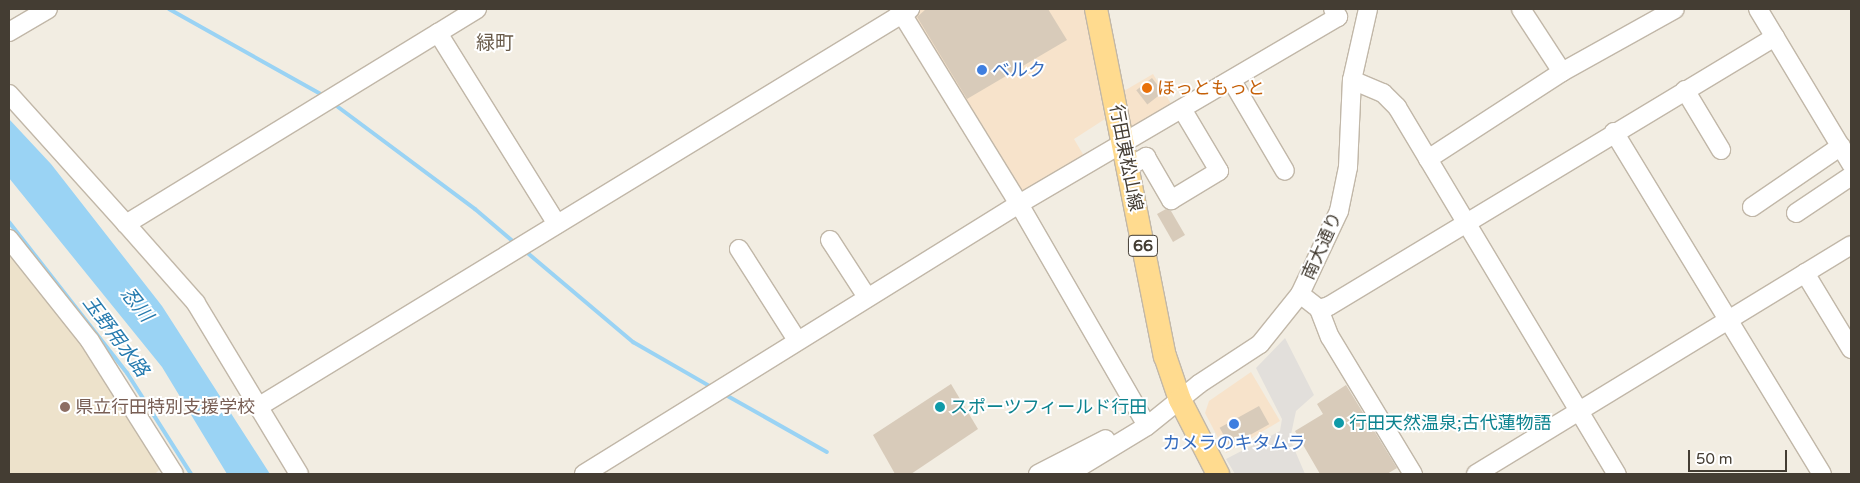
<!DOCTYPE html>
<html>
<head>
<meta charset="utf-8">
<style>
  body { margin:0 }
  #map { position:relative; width:1860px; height:483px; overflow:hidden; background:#f2ede2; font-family:"Varela Round","Noto Sans JP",sans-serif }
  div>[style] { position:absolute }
  .commercial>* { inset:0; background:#f7e3cb }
  .education>* { inset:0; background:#ede2cb }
  .parking>* { inset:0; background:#e2dfdb }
  .water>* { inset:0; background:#9ad3f4 }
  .stream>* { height:4px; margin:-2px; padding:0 2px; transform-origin:2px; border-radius:2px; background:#9ad3f4 }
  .building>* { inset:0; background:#d8cbba; transform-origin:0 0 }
  .roads { filter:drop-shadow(1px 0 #c1b7a8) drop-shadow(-1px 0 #c1b7a8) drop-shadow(0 1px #c1b7a8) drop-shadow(0 -1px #c1b7a8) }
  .minor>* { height:18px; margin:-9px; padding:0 9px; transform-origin:9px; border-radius:9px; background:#fff }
  .major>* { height:22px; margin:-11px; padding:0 11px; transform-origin:11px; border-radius:11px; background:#ffdb8f }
  .dots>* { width:14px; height:14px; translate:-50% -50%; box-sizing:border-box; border:2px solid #fff; border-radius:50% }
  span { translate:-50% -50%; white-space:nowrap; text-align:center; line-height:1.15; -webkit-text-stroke:4px #fff; paint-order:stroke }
  .shield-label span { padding:1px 4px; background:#fff; border:1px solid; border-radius:4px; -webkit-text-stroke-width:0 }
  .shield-label { font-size:16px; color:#443d33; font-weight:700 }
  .shop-label { font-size:18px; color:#366cbe }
  .left { translate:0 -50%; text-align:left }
  .food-label { font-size:18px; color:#c56008 }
  .street-label { font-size:18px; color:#443d33 }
  .education-label { font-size:18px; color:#785e54 }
  .culture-label { font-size:18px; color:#0d838f }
  .neighbourhood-label { font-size:19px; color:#685a49 }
  .water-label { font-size:19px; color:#257aae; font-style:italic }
  .frame { position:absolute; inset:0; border:10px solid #443d33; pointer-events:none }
  .scale { position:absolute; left:1688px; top:450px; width:99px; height:22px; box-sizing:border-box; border:2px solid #443d33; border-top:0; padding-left:6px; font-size:15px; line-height:18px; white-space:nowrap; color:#443d33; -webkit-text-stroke:4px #fff; paint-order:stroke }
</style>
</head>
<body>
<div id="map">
  <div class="commercial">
    <div style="clip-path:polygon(916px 9px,1084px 9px,1105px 119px,1074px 139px,1084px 156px,1025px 193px,1017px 191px,911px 17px)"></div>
    <div style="clip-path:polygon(1153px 74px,1173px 107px,1131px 131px,1124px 91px)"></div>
    <div style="clip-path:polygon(1251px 372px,1280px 421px,1226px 453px,1205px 413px,1209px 401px)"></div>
  </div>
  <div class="education">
    <div style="clip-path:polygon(9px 251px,83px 346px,161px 468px,155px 474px,9px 474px)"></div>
  </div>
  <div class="parking">
    <div style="clip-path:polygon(1285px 338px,1314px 395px,1296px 411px,1290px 439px,1305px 474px,1235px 474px,1226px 459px,1280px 431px,1282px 419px,1256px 368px)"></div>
  </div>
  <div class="water">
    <div style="clip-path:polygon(9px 119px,51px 164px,162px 306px,270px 474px,227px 474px,162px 367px,9px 178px)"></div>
  </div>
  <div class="stream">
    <div style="left:169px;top:9px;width:178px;rotate:29.3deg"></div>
    <div style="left:334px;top:104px;width:176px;rotate:36.7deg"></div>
    <div style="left:475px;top:209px;width:54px;rotate:40.5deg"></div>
    <div style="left:9px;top:222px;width:192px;rotate:52deg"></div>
    <div style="left:127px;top:373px;width:120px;rotate:57.6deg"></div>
    <div style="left:524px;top:250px;width:143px;rotate:40.2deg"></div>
    <div style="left:633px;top:342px;width:92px;rotate:29.9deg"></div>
    <div style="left:724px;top:394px;width:118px;rotate:29.4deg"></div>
  </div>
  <div class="building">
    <div style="clip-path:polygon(926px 9px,1048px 9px,1067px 40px,967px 99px,917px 17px)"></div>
    <div style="left:1152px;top:78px;width:18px;height:20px;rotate:52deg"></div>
    <div style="clip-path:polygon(1166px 209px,1171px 211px,1185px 235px,1173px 242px,1157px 214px)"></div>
    <div style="clip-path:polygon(951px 384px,978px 429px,911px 474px,895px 474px,873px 435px)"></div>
    <div style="clip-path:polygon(1346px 385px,1397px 468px,1387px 474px,1320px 474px,1295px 431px,1323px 414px,1317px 404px)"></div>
    <div style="left:1259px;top:406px;width:21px;height:45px;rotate:61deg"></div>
  </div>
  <div class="roads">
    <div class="minor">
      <div style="left:477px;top:9px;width:46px;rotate:148.4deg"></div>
      <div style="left:438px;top:33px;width:225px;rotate:58.1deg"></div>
      <div style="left:899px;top:9px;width:229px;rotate:58.4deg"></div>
      <div style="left:1019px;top:204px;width:248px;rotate:60deg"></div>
      <div style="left:1521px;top:9px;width:75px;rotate:56.9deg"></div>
      <div style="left:1758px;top:9px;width:181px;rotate:59deg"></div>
      <div style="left:9px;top:32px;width:45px;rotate:-30.5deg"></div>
      <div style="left:1352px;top:80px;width:34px;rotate:23deg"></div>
      <div style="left:1383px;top:93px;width:20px;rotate:45deg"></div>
      <div style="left:1397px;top:107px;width:428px;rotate:59.1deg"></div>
      <div style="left:1232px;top:81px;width:104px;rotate:59.5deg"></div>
      <div style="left:1685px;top:90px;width:70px;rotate:59deg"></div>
      <div style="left:9px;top:94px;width:175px;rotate:48deg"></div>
      <div style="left:1614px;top:132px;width:400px;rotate:58.7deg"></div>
      <div style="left:1428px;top:159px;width:160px;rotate:-33deg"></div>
      <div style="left:1562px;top:72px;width:129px;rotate:-29.1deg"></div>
      <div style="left:1128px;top:167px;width:21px;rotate:-29deg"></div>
      <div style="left:1146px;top:157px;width:50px;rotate:59.8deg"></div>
      <div style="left:1171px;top:200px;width:56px;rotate:-31.1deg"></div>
      <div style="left:1219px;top:171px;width:72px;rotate:-120.8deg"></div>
      <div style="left:1752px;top:207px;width:108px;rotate:-34.4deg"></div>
      <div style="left:1796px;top:213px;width:66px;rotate:-33.9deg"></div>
      <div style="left:9px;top:239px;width:130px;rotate:51.5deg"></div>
      <div style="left:90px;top:341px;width:157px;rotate:57.7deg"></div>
      <div style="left:830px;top:240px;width:68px;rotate:57deg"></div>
      <div style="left:739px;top:249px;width:108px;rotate:57.5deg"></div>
      <div style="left:1805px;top:273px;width:89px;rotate:58.8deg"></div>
      <div style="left:1300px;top:294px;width:24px;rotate:38deg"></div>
      <div style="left:1319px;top:309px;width:10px;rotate:-17deg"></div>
      <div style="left:1329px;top:306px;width:521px;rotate:-31.1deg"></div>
      <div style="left:1319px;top:309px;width:30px;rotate:69deg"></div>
      <div style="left:1330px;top:337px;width:160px;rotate:58.8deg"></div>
      <div style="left:258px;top:407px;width:764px;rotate:-31.4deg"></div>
      <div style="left:299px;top:474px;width:200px;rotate:-121.1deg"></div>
      <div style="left:196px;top:303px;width:106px;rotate:-131.5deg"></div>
      <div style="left:126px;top:224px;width:366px;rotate:-31.5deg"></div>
      <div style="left:584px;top:474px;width:512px;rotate:-31.83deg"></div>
      <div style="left:1019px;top:204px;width:370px;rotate:-30.4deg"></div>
      <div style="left:1338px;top:17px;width:9px;rotate:-122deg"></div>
      <div style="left:1038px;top:474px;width:76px;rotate:-27.2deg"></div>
      <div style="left:1068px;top:474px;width:92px;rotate:-31.3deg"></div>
      <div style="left:1147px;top:426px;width:67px;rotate:-38.9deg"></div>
      <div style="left:1199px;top:384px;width:73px;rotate:-33.3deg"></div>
      <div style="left:1260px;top:344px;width:64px;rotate:-51.3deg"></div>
      <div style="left:1300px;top:294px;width:92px;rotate:-64.8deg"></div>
      <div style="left:1339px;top:211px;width:45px;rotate:-78.4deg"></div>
      <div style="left:1348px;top:167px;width:87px;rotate:-87.4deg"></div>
      <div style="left:1352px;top:80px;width:73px;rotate:-77.3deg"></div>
      <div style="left:1476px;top:474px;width:439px;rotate:-31.4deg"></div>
    </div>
    <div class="major">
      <div style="left:1096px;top:9px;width:354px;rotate:78.8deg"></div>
      <div style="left:1165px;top:356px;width:46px;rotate:71.2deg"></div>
      <div style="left:1180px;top:400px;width:83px;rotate:62.8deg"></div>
    </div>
  </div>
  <div class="dots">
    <div style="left:982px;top:70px;background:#3f7fe0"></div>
    <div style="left:1147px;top:88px;background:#e8710a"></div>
    <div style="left:65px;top:407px;background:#8d6e63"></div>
    <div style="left:940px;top:407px;background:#0f9aa8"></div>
    <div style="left:1339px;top:423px;background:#0f9aa8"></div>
    <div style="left:1234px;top:424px;background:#3f7fe0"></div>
  </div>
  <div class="shield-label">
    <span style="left:1143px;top:246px">66</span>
  </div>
  <div class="shop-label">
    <span class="left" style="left:992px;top:70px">ベルク</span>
    <span style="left:1234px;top:443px">カメラのキタムラ</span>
  </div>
  <div class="food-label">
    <span class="left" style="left:1157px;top:88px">ほっともっと</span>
  </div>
  <div class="street-label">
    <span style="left:1126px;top:158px;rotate:79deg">行田東松山線</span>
    <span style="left:1322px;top:246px;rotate:-66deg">南大通り</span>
  </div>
  <div class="education-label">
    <span class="left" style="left:75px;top:407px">県立行田特別支援学校</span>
  </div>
  <div class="culture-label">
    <span class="left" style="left:950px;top:407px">スポーツフィールド行田</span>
    <span class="left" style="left:1349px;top:423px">行田天然温泉;古代蓮物語</span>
  </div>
  <div class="neighbourhood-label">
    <span style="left:495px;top:44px">緑町</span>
  </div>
  <div class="water-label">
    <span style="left:136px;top:305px;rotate:51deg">忍川</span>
    <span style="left:115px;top:337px;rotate:53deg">玉野用水路</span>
  </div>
  <div class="frame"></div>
  <div class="scale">50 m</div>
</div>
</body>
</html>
